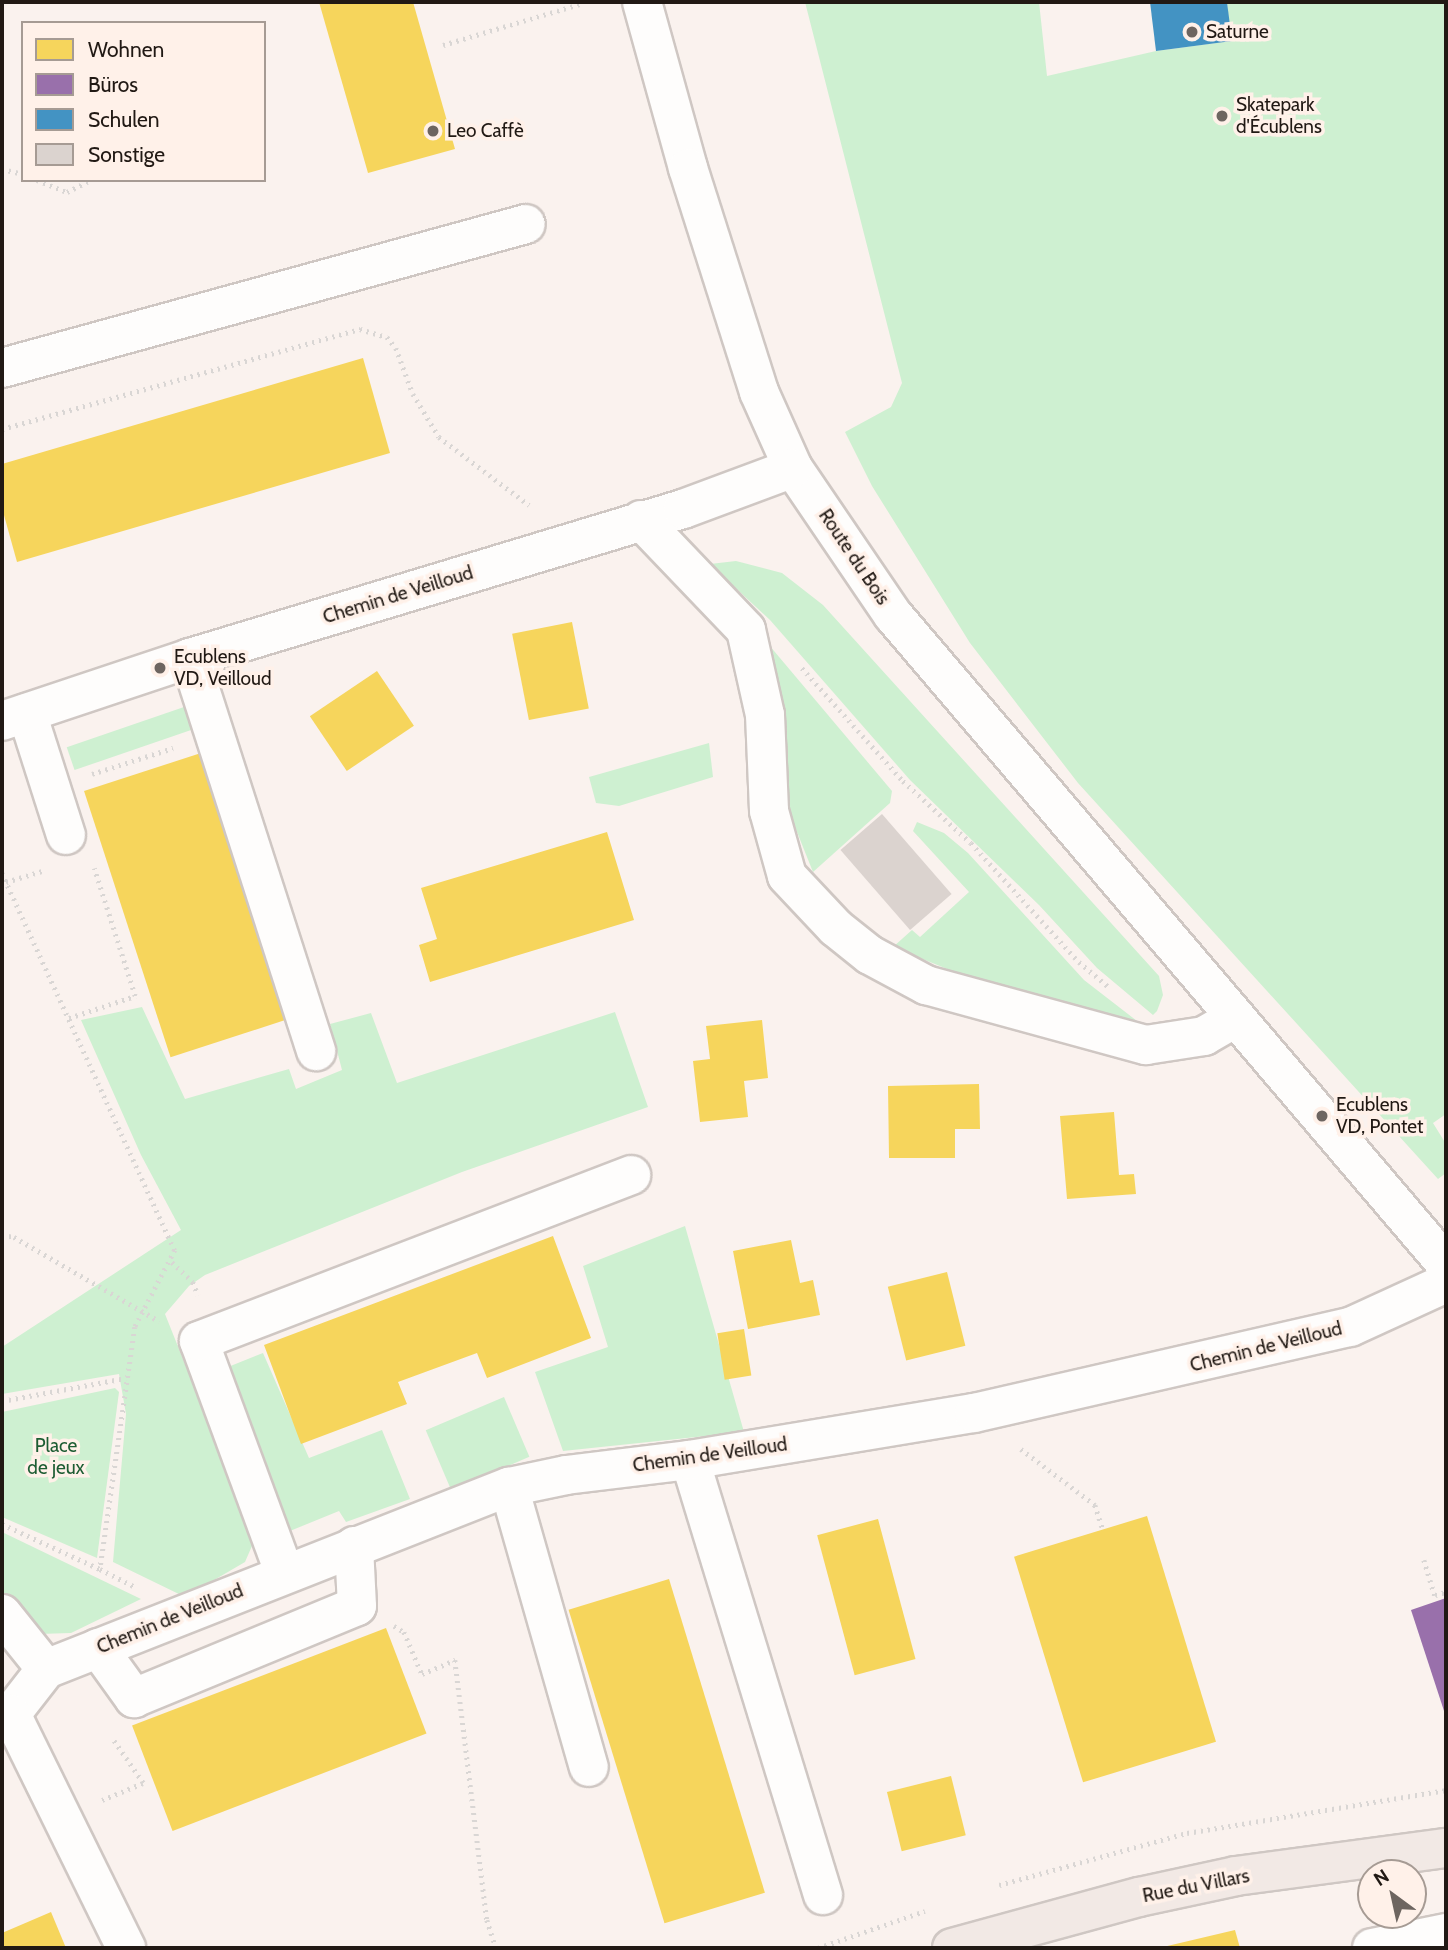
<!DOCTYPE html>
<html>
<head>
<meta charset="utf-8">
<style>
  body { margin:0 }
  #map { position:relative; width:1448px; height:1950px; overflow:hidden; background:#faf2ee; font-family:Cabin,sans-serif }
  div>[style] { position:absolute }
  .green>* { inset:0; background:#cef0d1; transform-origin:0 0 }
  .homes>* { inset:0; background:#f6d55c; transform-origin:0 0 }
  .offices>* { inset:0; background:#9970ab }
  .schools>* { inset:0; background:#4393c3 }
  .building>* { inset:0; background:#dbd3cf; transform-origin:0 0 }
  .path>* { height:4.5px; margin-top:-2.25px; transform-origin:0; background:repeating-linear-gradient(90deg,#d9d6d4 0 2px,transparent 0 7px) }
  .roads { filter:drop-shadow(2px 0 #cfc7c3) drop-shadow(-2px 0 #cfc7c3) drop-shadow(0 2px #cfc7c3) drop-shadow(0 -2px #cfc7c3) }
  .minor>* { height:38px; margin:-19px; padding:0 19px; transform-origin:19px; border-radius:19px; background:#fefdfc }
  .major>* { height:38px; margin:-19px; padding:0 19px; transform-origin:19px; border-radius:19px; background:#f2e9e5 }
  .dots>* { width:19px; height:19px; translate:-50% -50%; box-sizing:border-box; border:4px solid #fff1e9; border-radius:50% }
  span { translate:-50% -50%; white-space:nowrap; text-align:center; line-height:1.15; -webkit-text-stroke:7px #fff1e9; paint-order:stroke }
  .poi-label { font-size:19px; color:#211914 }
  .left { translate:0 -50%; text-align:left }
  .street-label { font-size:19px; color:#211914 }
  .park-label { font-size:19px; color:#1e5d33 }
  .frame { position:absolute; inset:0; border:4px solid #211914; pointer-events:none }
  .legend { position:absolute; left:21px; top:21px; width:245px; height:161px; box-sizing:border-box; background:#fff1e9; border:2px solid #a69b94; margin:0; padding:9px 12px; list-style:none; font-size:21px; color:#211914 }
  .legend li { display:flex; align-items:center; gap:14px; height:35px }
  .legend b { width:35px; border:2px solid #a69b94 }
  .north { position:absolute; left:1357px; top:1859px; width:70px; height:70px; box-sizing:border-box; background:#fff1e9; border:2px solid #a69b94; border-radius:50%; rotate:327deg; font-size:19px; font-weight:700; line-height:28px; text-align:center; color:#211914 }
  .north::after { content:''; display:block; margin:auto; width:24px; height:32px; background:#6d6560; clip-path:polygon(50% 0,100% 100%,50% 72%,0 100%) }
</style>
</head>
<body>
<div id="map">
  <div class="green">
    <div style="clip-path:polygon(805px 2px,1039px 2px,1047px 76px,1156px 51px,1231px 41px,1227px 2px,1446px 2px,1446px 1114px,1433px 1123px,1446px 1144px,1446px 1173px,1438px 1179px,1078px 783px,970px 643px,872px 486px,845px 432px,891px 407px,902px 383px)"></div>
    <div style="clip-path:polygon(736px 561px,782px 573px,823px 605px,1159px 976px,1163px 995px,1157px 1011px,1153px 1015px,1097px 968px,1039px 905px,910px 780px,770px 620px,710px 564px)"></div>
    <div style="clip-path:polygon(769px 645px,892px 791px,890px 803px,813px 872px,787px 807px)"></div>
    <div style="left:184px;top:707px;width:24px;height:124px;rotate:71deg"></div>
    <div style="clip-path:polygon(709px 743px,713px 777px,619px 806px,596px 803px,589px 777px)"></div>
    <div style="clip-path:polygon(917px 822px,944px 833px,968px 853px,1084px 980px,1137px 1021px,962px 975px,893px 947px,912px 930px,920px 937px,969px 892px,913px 831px)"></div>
    <div style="clip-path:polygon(142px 1007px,185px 1099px,289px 1069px,296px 1089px,342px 1070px,330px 1024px,371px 1013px,397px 1083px,615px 1012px,648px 1107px,462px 1172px,205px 1275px,189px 1286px,165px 1314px,255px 1539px,245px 1562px,185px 1597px,113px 1562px,126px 1414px,119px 1374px,2px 1394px,2px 1347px,181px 1230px,141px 1155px,81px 1020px)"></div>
    <div style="clip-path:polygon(685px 1226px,744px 1432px,563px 1451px,535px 1372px,608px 1347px,583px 1266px)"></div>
    <div style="clip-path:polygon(263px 1353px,309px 1458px,382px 1430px,410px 1499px,346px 1522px,339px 1511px,285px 1533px,228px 1367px)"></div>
    <div style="clip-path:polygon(115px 1388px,119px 1392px,97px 1558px,2px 1517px,2px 1412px)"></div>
    <div style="left:504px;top:1397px;width:65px;height:85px;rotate:67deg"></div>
    <div style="clip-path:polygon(2px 1532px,141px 1599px,71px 1633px,39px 1634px,2px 1600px)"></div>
  </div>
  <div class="homes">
    <div style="clip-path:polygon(319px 2px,413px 2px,455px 149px,368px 173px)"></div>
    <div style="clip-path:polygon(363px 358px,390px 453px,17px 562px,2px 508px,2px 464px)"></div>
    <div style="left:572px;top:622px;width:88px;height:61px;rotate:79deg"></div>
    <div style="left:377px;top:671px;width:66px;height:81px;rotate:56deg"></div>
    <div style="left:201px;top:753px;width:280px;height:123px;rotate:72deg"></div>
    <div style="clip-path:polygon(607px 832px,634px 920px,430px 982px,419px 945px,437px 939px,421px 888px)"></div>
    <div style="clip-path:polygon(762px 1020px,768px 1078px,744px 1081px,748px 1117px,700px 1122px,693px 1061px,710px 1059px,706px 1026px)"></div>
    <div style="clip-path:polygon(979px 1084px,980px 1129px,955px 1129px,955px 1158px,889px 1158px,888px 1086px)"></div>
    <div style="clip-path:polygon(1114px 1112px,1119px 1175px,1134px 1174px,1136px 1194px,1067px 1199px,1060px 1116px)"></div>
    <div style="clip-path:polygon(553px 1236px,591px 1338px,487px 1378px,477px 1353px,398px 1382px,407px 1404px,301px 1444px,264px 1345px)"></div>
    <div style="clip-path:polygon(791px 1240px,800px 1283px,813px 1280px,820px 1315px,748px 1329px,733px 1251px)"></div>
    <div style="left:947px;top:1272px;width:76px;height:61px;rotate:76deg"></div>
    <div style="left:744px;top:1329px;width:47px;height:27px;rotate:81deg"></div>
    <div style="left:1147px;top:1516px;width:236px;height:139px;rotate:73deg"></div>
    <div style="left:878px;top:1519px;width:145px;height:63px;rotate:75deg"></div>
    <div style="left:669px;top:1579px;width:328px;height:105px;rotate:73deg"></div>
    <div style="left:386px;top:1628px;width:113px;height:272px;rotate:69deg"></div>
    <div style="left:951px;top:1776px;width:61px;height:66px;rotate:76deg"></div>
    <div style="clip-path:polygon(51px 1912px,66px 1948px,2px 1948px,2px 1933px)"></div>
    <div style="clip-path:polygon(1235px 1930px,1240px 1948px,1163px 1948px,1163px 1947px)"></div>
  </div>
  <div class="offices">
    <div style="clip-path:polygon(1446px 1598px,1446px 1717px,1411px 1610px)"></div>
  </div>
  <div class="schools">
    <div style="clip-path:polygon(1150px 2px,1227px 2px,1232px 41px,1156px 51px)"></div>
  </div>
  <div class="building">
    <div style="left:882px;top:814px;width:106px;height:55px;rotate:49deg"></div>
  </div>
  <div class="path">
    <div style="left:443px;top:45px;width:146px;rotate:-16.7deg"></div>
    <div style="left:2px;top:169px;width:22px;rotate:13deg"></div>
    <div style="left:37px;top:180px;width:32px;rotate:22deg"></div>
    <div style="left:67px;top:192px;width:27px;rotate:-27deg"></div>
    <div style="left:2px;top:429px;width:372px;rotate:-15.6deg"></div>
    <div style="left:360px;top:329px;width:28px;rotate:17deg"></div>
    <div style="left:387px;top:337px;width:14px;rotate:51deg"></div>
    <div style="left:396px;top:348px;width:49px;rotate:69.7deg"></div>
    <div style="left:413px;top:394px;width:50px;rotate:58.8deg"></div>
    <div style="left:439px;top:437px;width:113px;rotate:37.1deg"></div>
    <div style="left:802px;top:668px;width:152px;rotate:48.2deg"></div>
    <div style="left:903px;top:781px;width:92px;rotate:42.4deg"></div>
    <div style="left:971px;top:843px;width:161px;rotate:47.8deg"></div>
    <div style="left:1079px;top:962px;width:39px;rotate:40deg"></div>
    <div style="left:92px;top:774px;width:85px;rotate:-17.8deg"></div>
    <div style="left:2px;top:873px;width:415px;rotate:65.4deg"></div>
    <div style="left:175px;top:1250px;width:87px;rotate:117.5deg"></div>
    <div style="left:135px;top:1327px;width:245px;rotate:98.2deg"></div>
    <div style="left:100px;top:1569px;width:38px;rotate:27deg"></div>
    <div style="left:6px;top:882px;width:39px;rotate:-17deg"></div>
    <div style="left:69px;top:1018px;width:70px;rotate:-18.4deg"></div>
    <div style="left:135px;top:996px;width:134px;rotate:-107.8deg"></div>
    <div style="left:2px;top:1235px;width:12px;rotate:9deg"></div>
    <div style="left:14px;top:1237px;width:168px;rotate:30.1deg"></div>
    <div style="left:172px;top:1262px;width:29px;rotate:44deg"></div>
    <div style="left:193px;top:1282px;width:14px;rotate:69deg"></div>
    <div style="left:2px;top:1401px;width:126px;rotate:-10.5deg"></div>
    <div style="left:1021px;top:1449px;width:93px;rotate:37.1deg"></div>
    <div style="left:1095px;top:1505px;width:25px;rotate:72deg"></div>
    <div style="left:2px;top:1524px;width:108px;rotate:24.7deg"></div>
    <div style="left:1424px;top:1560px;width:37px;rotate:73deg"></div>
    <div style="left:1435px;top:1595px;width:11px;rotate:-15deg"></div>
    <div style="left:394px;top:1626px;width:12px;rotate:31deg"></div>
    <div style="left:404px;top:1632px;width:46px;rotate:66.8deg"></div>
    <div style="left:422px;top:1674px;width:36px;rotate:-23deg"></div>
    <div style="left:455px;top:1660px;width:262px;rotate:83deg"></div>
    <div style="left:487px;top:1920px;width:29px;rotate:72deg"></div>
    <div style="left:102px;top:1800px;width:44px;rotate:-22.5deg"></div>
    <div style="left:143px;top:1783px;width:55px;rotate:-124.6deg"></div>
    <div style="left:999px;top:1885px;width:195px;rotate:-15.5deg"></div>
    <div style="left:1187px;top:1833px;width:263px;rotate:-9.4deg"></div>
    <div style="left:818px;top:1948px;width:113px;rotate:-19.1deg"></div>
  </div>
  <div class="roads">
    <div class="minor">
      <div style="left:642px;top:2px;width:172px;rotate:74.5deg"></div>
      <div style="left:688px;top:168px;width:235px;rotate:72.4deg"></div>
      <div style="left:759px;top:392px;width:83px;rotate:65.9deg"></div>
      <div style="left:793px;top:468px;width:178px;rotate:55.8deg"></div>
      <div style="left:893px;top:615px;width:853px;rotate:49.57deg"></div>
      <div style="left:2px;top:368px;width:543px;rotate:-15.37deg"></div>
      <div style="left:641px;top:520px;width:152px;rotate:46.3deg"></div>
      <div style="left:746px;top:630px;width:87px;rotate:77.4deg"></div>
      <div style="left:765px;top:715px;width:96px;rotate:87.6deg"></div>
      <div style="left:769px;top:811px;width:67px;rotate:74.5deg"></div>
      <div style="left:787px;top:876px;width:71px;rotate:46.7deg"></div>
      <div style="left:836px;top:928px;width:43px;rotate:38.5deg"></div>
      <div style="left:870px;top:955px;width:64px;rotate:28.2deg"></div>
      <div style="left:926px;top:985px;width:228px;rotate:15.3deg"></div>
      <div style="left:1146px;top:1045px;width:59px;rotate:-8.8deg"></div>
      <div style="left:1204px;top:1036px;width:36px;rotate:-30deg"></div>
      <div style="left:190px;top:658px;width:413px;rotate:72.2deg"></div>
      <div style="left:27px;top:713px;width:128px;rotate:72.3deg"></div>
      <div style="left:2px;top:721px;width:198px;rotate:-18.5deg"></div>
      <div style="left:190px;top:658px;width:515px;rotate:-16.82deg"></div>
      <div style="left:683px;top:509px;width:117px;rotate:-20.4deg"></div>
      <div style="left:690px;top:1460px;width:455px;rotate:73deg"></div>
      <div style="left:509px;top:1487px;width:291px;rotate:74.1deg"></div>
      <div style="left:284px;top:1572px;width:246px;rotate:-110.2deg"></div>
      <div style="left:199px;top:1341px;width:463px;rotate:-21deg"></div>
      <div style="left:2px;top:1614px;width:70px;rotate:51.3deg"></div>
      <div style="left:98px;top:1648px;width:62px;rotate:54.2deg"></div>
      <div style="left:134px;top:1698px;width:241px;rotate:-22.4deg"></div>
      <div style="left:357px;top:1606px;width:60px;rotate:-92.9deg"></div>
      <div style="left:11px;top:1714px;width:57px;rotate:-52.1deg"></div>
      <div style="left:46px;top:1669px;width:497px;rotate:-21.5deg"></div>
      <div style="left:509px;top:1487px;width:58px;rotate:-11.9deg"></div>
      <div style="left:566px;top:1475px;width:125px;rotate:-6.9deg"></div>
      <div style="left:690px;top:1460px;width:288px;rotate:-9.4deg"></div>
      <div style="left:974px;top:1413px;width:386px;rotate:-12.9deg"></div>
      <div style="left:1350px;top:1327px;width:106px;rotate:-24.6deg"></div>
      <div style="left:11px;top:1714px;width:261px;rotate:63.8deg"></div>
      <div style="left:1372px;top:1948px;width:76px;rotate:-11.5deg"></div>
    </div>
    <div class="major">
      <div style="left:952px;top:1948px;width:194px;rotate:-15.3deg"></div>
      <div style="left:1139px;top:1897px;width:99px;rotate:-12.2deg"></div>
      <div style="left:1236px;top:1876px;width:212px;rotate:-7.6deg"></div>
    </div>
  </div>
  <div class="dots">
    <div style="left:1192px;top:32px;background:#6d6560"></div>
    <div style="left:1222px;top:116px;background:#6d6560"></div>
    <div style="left:433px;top:131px;background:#6d6560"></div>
    <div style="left:160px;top:668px;background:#6d6560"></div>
    <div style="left:1322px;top:1116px;background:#6d6560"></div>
  </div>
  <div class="poi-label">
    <span class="left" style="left:1206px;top:32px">Saturne</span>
    <span class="left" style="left:1236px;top:116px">Skatepark<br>d'Écublens</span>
    <span class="left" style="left:447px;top:131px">Leo Caffè</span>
    <span class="left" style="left:174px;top:668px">Ecublens<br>VD, Veilloud</span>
    <span class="left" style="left:1336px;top:1116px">Ecublens<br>VD, Pontet</span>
  </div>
  <div class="street-label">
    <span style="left:854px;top:557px;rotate:56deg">Route du Bois</span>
    <span style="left:398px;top:595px;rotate:-17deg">Chemin de Veilloud</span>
    <span style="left:1266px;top:1347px;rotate:-14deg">Chemin de Veilloud</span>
    <span style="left:710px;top:1455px;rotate:-8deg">Chemin de Veilloud</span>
    <span style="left:170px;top:1619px;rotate:-22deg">Chemin de Veilloud</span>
    <span style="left:1196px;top:1886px;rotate:-11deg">Rue du Villars</span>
  </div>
  <div class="park-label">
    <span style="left:56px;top:1457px">Place<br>de jeux</span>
  </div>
  <div class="frame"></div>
  <ul class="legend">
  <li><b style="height:19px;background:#f6d55c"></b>Wohnen</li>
  <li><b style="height:19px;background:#9970ab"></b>Büros</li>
  <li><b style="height:19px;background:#4393c3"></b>Schulen</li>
  <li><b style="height:19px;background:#dbd3cf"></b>Sonstige</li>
  </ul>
  <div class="north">N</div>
</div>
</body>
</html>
